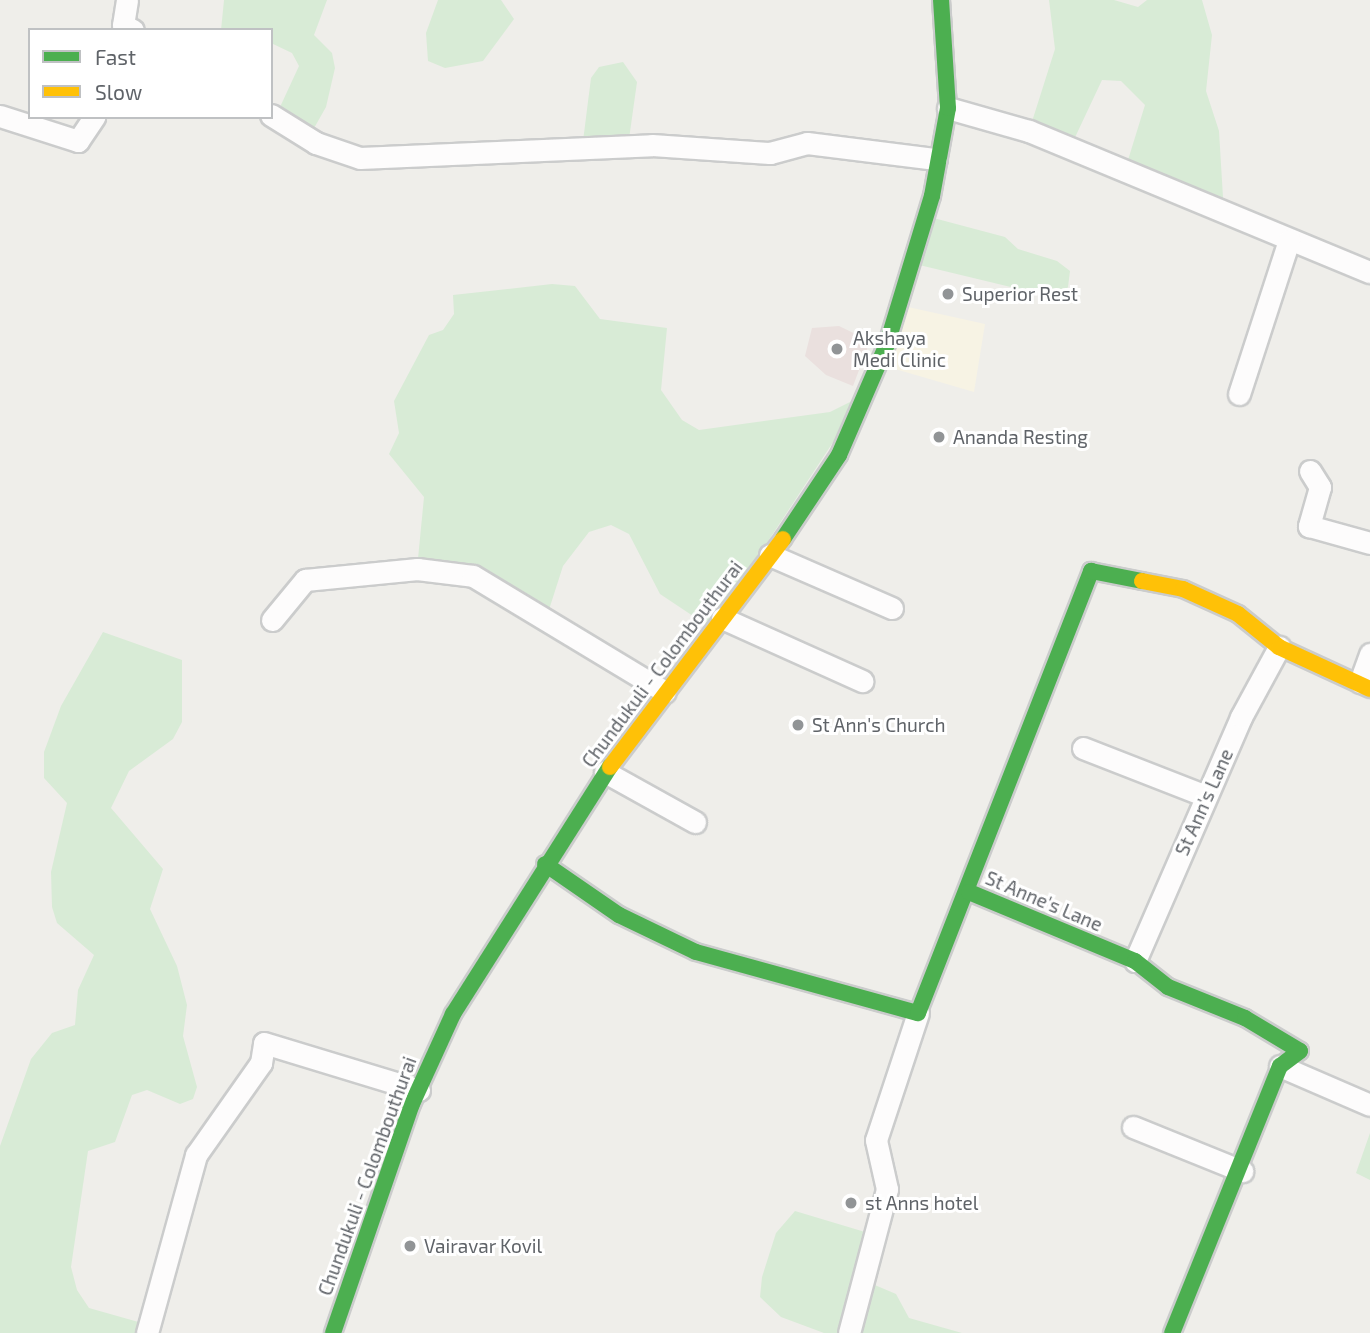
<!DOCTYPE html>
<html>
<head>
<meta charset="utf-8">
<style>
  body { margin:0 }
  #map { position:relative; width:1370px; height:1333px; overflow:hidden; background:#efeeea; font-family:"Exo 2",sans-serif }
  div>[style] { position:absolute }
  .commercial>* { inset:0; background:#f7f3e4 }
  .medical>* { inset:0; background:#eae0de }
  .green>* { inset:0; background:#d8ebd6 }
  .roads { filter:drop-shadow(2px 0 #cbcccc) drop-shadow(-2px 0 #cbcccc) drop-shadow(0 2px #cbcccc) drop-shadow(0 -2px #cbcccc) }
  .street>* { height:21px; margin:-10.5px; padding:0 10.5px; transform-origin:10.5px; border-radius:10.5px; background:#fdfcfc }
  .fast>* { height:16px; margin:-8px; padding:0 8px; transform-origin:8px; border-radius:8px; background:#4caf50 }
  .slow>* { height:16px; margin:-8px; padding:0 8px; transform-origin:8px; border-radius:8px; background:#ffc107 }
  .dots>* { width:19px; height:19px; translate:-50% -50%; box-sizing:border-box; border:4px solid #fff; border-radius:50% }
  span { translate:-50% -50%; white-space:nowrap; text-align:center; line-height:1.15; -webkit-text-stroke:6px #fff; paint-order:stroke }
  .poi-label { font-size:19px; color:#5f6368 }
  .left { translate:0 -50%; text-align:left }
  .street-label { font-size:19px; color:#5f6368 }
  .legend { position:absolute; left:28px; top:28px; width:245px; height:91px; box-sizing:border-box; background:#fff; border:2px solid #bfc1c3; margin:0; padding:9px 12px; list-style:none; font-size:21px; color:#5f6368 }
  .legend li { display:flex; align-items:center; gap:14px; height:35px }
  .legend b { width:35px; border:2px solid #bfc1c3 }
</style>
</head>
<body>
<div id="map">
  <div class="commercial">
    <div style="clip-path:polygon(899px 305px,985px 324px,974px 392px,878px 364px)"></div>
  </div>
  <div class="medical">
    <div style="clip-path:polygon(839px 326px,870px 341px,853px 386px,826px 375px,805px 356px,812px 328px)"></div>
  </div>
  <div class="green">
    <div style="clip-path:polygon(224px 0,327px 0,314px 35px,332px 53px,335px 68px,326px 107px,309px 137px,280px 107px,299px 66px,292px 53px,271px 43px,271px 30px,221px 30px)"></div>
    <div style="clip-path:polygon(438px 0,501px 0,514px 19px,483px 61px,445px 68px,428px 61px,426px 33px)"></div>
    <div style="clip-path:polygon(1049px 0,1114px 0,1138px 7px,1147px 0,1202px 0,1212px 35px,1206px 91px,1219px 131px,1224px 214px,1124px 173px,1145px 105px,1121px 81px,1102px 80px,1070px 148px,1029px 131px,1055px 49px)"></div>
    <div style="clip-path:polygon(623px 62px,637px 82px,628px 146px,582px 149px,591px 78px,599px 67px)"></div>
    <div style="clip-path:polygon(926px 216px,1005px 237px,1018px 249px,1057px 261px,1070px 271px,1068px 287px,1060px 299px,911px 263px)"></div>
    <div style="clip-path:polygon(552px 284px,575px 286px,600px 319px,667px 328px,661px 390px,682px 420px,699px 430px,830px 412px,864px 395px,711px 628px,660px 594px,629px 534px,611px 525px,589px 532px,563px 566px,546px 619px,473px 576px,417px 569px,424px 497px,389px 454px,399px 433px,394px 401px,429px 335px,443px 330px,454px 314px,453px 295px)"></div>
    <div style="clip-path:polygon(103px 632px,182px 660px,182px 722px,173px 739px,129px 771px,111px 808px,163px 869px,150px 909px,177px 966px,187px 1005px,183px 1036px,197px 1087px,193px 1099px,180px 1104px,147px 1090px,132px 1095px,115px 1142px,88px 1151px,71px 1267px,77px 1290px,89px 1308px,149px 1325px,147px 1333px,0 1333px,0 1146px,31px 1059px,52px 1033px,75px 1025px,78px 990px,94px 955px,57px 923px,52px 907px,51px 872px,67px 803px,44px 778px,44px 752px,61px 706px)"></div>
    <div style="clip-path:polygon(1370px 1133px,1370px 1180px,1356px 1173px)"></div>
    <div style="clip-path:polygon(795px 1211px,875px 1235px,863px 1280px,896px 1294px,909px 1318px,962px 1333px,824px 1333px,781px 1317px,760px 1297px,762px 1277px,776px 1233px)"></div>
  </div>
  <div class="roads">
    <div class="street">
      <div style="left:127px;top:0;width:25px;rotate:99deg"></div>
      <div style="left:123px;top:25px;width:11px;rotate:27deg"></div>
      <div style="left:948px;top:108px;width:84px;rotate:15.9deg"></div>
      <div style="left:1029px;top:131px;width:369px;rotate:22.5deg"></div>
      <div style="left:271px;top:115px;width:53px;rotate:31.9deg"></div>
      <div style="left:316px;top:143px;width:46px;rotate:18.8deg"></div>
      <div style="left:360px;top:158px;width:292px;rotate:-2.5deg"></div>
      <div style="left:652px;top:145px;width:118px;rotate:3.9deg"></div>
      <div style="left:770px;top:153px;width:38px;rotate:-15deg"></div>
      <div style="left:807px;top:143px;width:130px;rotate:7.1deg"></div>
      <div style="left:0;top:116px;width:82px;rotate:17.8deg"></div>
      <div style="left:78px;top:141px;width:29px;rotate:-56deg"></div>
      <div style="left:1239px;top:394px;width:162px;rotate:-72deg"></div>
      <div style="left:1310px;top:471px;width:19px;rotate:58deg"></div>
      <div style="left:1320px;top:487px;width:41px;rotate:105.8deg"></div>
      <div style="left:1309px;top:526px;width:63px;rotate:15.6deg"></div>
      <div style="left:770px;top:555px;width:133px;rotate:23.5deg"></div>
      <div style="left:722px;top:618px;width:154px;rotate:24.2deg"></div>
      <div style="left:272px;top:620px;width:52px;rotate:-50.5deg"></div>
      <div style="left:305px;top:580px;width:113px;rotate:-5.6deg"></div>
      <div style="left:417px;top:569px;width:56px;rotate:7.1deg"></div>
      <div style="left:473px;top:576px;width:224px;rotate:31.1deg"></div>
      <div style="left:1360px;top:682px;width:30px;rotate:-70deg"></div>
      <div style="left:1083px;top:748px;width:132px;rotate:21.3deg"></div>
      <div style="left:605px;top:772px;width:103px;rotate:29.1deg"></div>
      <div style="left:1135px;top:961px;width:266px;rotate:-66.5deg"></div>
      <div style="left:1241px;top:717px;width:80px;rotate:-61.5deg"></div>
      <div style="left:1280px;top:1066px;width:98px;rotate:23.4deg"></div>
      <div style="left:1133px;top:1127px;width:118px;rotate:22deg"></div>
      <div style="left:147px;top:1333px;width:185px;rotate:-74.6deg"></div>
      <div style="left:196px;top:1155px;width:113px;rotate:-54.8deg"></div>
      <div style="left:261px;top:1063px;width:20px;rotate:-81deg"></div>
      <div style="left:264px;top:1043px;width:162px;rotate:16.9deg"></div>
      <div style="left:849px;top:1333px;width:149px;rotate:-75.2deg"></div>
      <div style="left:887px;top:1189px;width:50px;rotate:-102.7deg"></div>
      <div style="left:876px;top:1140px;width:134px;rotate:-71.7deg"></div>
    </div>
    <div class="fast">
      <div style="left:783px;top:539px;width:101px;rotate:-56.3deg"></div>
      <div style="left:839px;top:455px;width:121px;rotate:-66.6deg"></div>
      <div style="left:887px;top:344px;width:155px;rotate:-73.1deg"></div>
      <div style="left:932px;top:196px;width:89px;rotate:-79.7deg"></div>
      <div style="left:948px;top:108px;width:108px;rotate:-93.7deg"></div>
      <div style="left:545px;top:864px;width:90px;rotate:34.6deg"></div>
      <div style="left:619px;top:915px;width:85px;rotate:25.7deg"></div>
      <div style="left:696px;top:952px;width:230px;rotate:15.4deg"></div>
      <div style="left:918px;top:1013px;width:475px;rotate:-68.6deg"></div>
      <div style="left:1091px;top:571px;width:52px;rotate:11.1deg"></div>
      <div style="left:969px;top:892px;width:180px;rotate:22.6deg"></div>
      <div style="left:1135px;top:961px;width:42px;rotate:38.2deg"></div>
      <div style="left:1168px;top:987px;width:83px;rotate:21.9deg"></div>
      <div style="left:1245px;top:1018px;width:64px;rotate:31deg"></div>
      <div style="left:1300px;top:1051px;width:25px;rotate:143deg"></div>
      <div style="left:1280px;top:1066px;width:288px;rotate:112deg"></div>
      <div style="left:333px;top:1333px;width:242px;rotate:-71deg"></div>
      <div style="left:412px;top:1104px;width:99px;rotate:-65.5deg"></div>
      <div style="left:453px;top:1014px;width:293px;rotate:-57.6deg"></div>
    </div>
    <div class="slow">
      <div style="left:1142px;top:581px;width:42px;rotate:11deg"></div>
      <div style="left:1183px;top:589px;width:60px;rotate:24.4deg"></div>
      <div style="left:1238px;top:614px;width:53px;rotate:38.8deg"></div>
      <div style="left:1279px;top:647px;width:100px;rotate:24.8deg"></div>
      <div style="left:610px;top:767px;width:286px;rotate:-52.8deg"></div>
    </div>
  </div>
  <div class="dots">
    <div style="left:948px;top:294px;background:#919496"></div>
    <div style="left:837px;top:349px;background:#919496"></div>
    <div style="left:939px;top:437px;background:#919496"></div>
    <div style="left:798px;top:725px;background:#919496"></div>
    <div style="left:851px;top:1203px;background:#919496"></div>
    <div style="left:410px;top:1246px;background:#919496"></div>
  </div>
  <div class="poi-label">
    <span class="left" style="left:962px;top:294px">Superior Rest</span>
    <span class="left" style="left:853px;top:349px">Akshaya<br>Medi Clinic</span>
    <span class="left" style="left:953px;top:437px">Ananda Resting</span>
    <span class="left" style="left:812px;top:725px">St Ann's Church</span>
    <span class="left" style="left:865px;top:1203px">st Anns hotel</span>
    <span class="left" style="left:424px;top:1246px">Vairavar Kovil</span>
  </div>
  <div class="street-label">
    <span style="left:662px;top:664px;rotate:-53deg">Chundukuli - Colombouthurai</span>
    <span style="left:1204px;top:802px;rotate:-66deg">St Ann's Lane</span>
    <span style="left:1044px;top:901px;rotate:23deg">St Anne's Lane</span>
    <span style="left:367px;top:1176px;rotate:-70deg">Chundukuli - Colombouthurai</span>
  </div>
  <ul class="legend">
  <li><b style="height:9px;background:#4caf50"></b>Fast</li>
  <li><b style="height:9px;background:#ffc107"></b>Slow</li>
  </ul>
</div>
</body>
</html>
